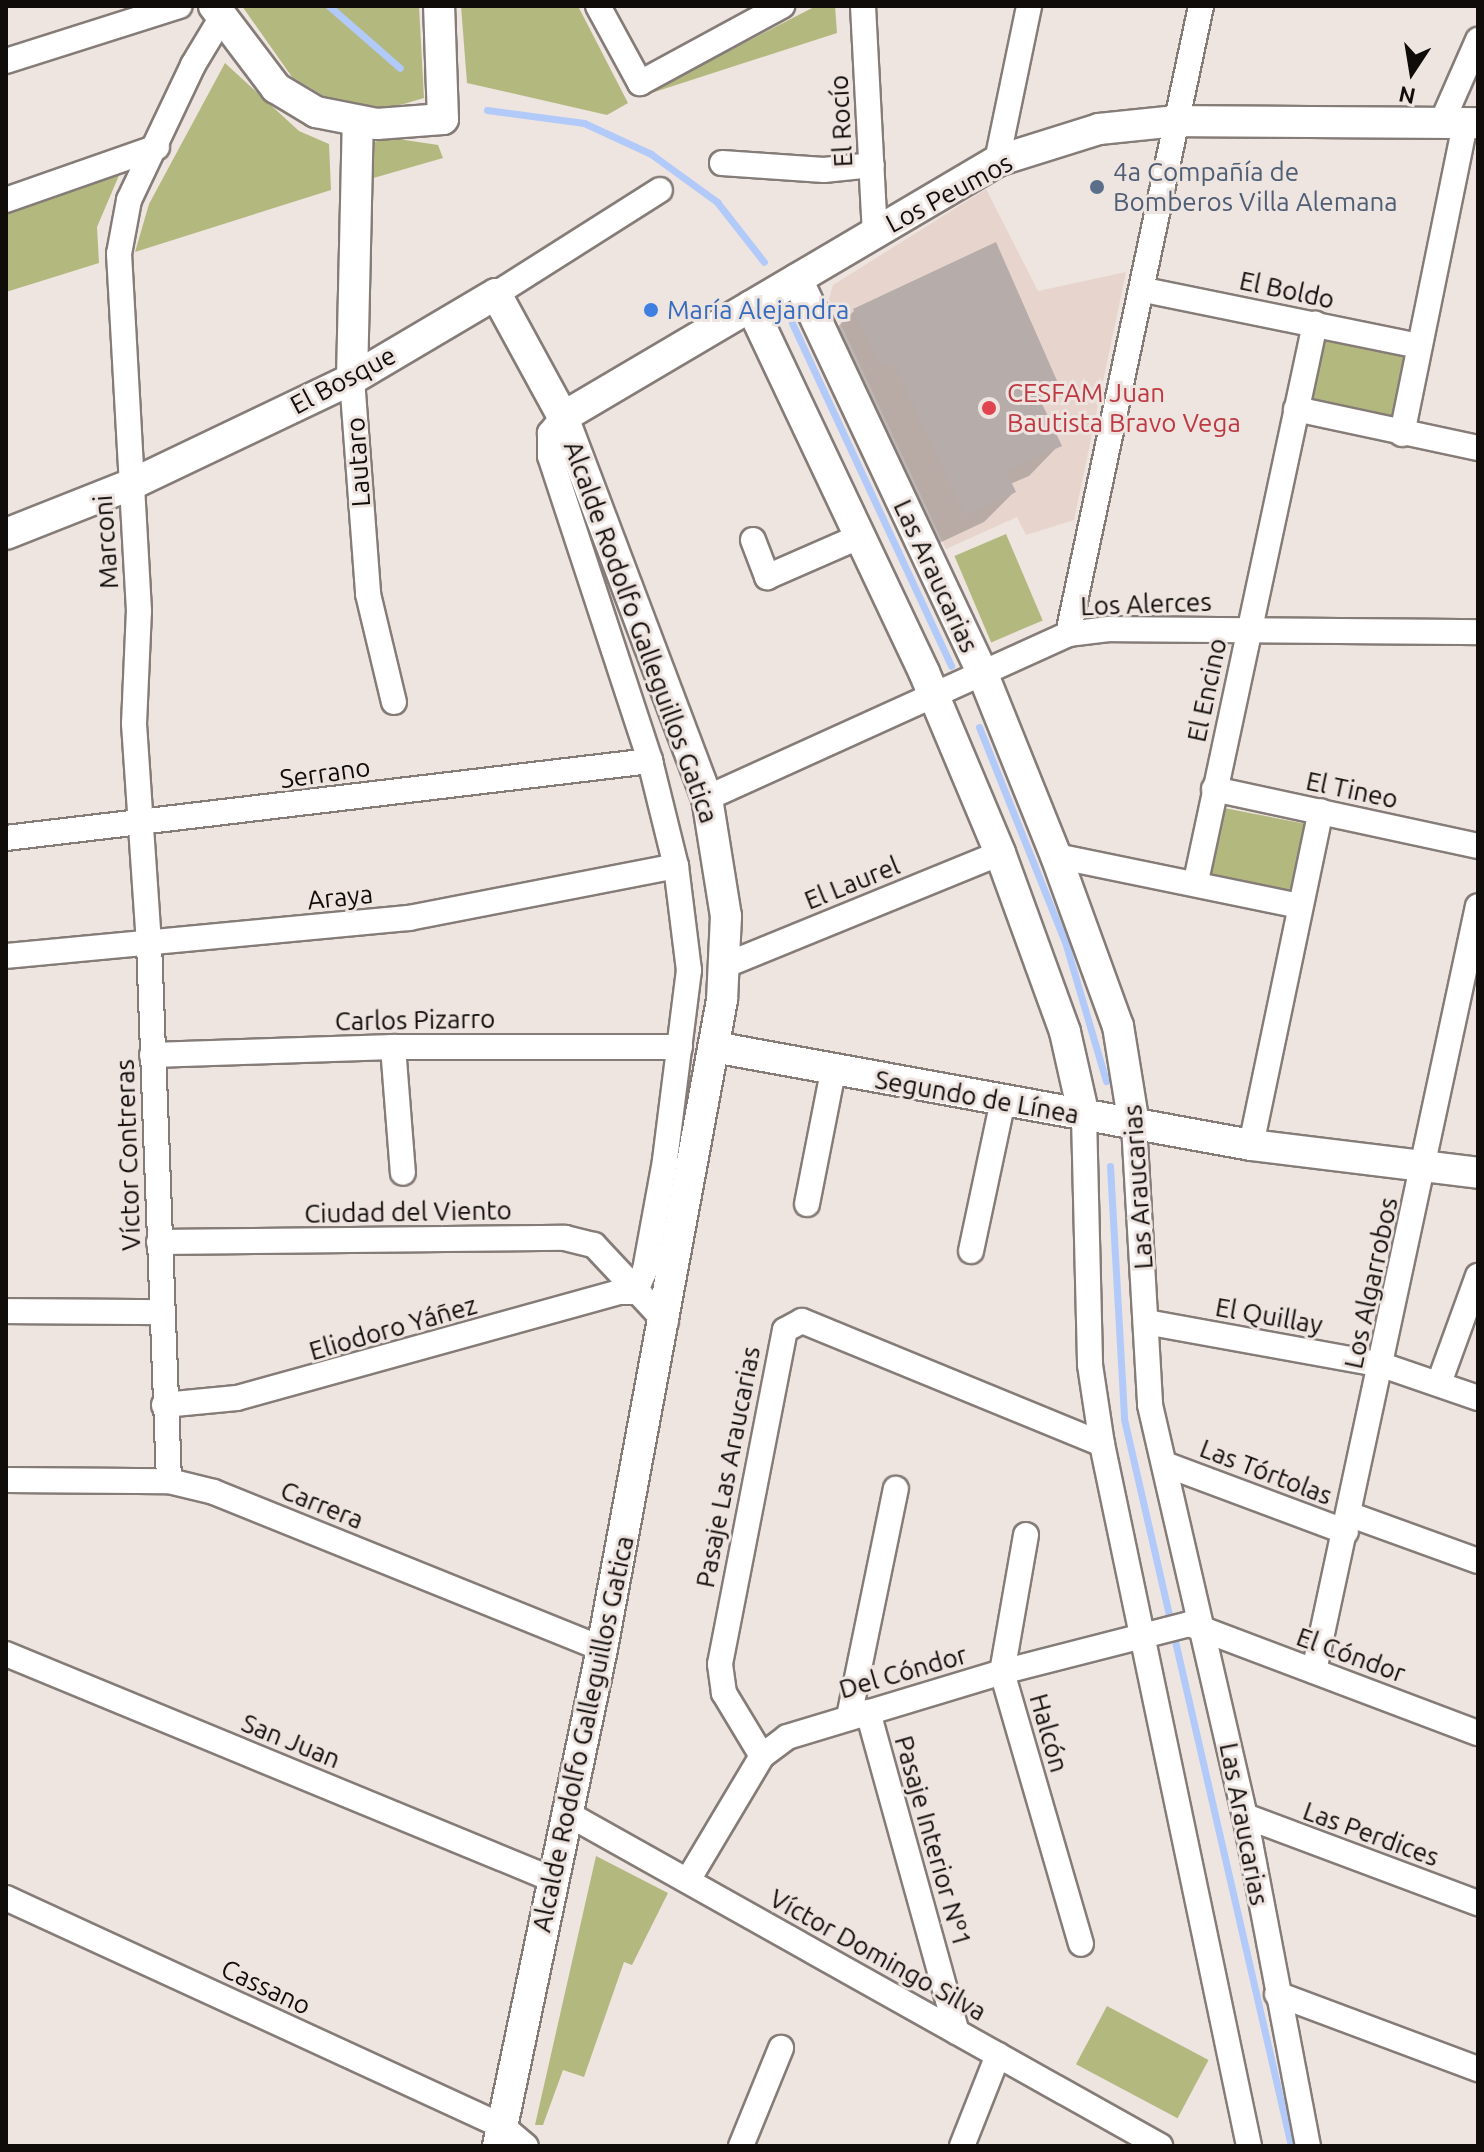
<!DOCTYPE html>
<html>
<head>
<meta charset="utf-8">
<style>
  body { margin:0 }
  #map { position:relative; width:1484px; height:2152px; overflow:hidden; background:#eee4e0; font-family:Ubuntu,sans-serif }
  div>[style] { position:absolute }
  .built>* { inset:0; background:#e7d5cd }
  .green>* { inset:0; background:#b3b97e; transform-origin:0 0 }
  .shadow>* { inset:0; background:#0003 }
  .stream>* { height:7px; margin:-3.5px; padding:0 3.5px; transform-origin:3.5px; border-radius:3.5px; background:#b1caf9 }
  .building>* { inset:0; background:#b6aca9 }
  .roads { filter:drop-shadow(2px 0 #857c78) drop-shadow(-2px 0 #857c78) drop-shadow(0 2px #857c78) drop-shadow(0 -2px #857c78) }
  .minor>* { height:24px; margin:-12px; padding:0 12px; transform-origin:12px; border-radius:12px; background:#fff }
  .tertiary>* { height:30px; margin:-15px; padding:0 15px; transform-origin:15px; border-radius:15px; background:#fff }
  .dots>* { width:22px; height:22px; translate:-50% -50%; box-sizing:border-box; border:4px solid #eee4e0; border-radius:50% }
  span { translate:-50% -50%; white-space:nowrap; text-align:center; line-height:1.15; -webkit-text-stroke:6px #eee4e0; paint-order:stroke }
  .street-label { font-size:26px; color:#0f0c0a }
  .service-label { font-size:26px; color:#4e5e75 }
  .left { translate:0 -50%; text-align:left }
  .shop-label { font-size:26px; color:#366cbe }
  .health-label { font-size:26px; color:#be3a42 }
  .frame { position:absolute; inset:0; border:8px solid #0f0c0a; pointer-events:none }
  .north { position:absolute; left:1372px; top:32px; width:80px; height:80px; -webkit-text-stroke:6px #eee4e0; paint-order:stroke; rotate:192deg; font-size:22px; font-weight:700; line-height:32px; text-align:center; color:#0f0c0a }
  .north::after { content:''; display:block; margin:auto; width:28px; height:36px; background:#0f0c0a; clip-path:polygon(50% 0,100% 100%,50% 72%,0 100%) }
</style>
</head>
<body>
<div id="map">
  <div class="built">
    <div style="clip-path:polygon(986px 189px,1038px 291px,1126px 272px,1074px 520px,1026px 535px,1017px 517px,946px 549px,829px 299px,833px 285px)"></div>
  </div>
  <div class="green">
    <div style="clip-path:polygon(242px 6px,419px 6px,424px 98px,383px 110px,336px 103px,292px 77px)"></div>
    <div style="clip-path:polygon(461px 6px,578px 6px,628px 103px,607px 115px,467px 83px)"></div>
    <div style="clip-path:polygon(816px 6px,835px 6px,837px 33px,639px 97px)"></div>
    <div style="clip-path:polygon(225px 63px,299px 131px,329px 144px,331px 190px,135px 252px,149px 204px)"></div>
    <div style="clip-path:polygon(385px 137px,438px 145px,443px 158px,370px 179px,371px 144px)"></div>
    <div style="clip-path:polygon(123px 166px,97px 227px,99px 263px,6px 292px,6px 209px)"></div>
    <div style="left:1320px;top:335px;width:88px;height:72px;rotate:12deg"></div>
    <div style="left:1006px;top:534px;width:94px;height:56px;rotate:67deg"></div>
    <div style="left:1224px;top:808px;width:85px;height:70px;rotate:11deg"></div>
    <div style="clip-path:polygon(596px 1856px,668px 1893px,632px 1965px,624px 1962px,584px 2077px,563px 2070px,543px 2125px,535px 2125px)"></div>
    <div style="left:1107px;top:2006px;width:115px;height:66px;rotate:28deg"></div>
  </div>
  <div class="shadow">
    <div style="clip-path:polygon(854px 311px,1056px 382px,1038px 400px,1059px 445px,1029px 476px,1010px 484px,1014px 492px,984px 522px,935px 545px,823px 341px)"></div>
  </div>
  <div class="stream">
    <div style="left:329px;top:6px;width:94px;rotate:41.1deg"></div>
    <div style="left:487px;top:110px;width:98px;rotate:7.6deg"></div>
    <div style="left:584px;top:123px;width:74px;rotate:24.8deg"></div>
    <div style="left:651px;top:154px;width:82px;rotate:36deg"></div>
    <div style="left:717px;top:202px;width:76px;rotate:51.9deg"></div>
    <div style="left:792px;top:323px;width:378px;rotate:65.1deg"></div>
    <div style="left:979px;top:727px;width:235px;rotate:68.2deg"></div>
    <div style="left:1066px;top:945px;width:142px;rotate:73.6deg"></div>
    <div style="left:1110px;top:1166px;width:253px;rotate:86.8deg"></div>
    <div style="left:1124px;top:1419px;width:746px;rotate:77.06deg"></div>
  </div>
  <div class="building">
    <div style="clip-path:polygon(996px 242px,1058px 383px,1037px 393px,1062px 446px,1006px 471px,1016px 492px,965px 516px,893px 361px,880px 367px,853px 309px)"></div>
  </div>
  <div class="roads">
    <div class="minor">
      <div style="left:598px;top:6px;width:88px;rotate:61.4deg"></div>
      <div style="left:640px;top:83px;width:162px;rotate:-28.5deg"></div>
      <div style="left:863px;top:6px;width:227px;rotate:87deg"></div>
      <div style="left:6px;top:61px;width:182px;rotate:-17.6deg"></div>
      <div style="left:1441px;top:124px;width:92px;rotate:-66.2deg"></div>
      <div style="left:997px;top:161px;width:158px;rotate:-78.3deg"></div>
      <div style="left:722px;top:163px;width:102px;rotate:3.9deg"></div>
      <div style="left:824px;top:170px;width:48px;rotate:-5.9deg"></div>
      <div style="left:6px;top:200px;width:160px;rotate:-19.3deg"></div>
      <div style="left:1144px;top:290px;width:281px;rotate:11.5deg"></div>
      <div style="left:496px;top:294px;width:194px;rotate:-32.4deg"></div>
      <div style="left:352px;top:379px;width:216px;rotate:85.7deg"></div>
      <div style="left:368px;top:594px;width:111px;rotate:76.5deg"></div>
      <div style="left:1296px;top:409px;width:186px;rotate:12.1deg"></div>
      <div style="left:563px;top:417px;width:21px;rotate:129deg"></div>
      <div style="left:550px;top:433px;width:23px;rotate:90deg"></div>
      <div style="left:550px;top:456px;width:321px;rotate:71.8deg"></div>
      <div style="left:650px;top:761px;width:108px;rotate:76.1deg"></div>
      <div style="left:676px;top:866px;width:105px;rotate:82.9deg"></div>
      <div style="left:689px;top:970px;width:193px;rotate:97.2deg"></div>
      <div style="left:665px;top:1161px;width:111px;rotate:100.4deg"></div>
      <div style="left:645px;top:1270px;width:24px;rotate:114deg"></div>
      <div style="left:1402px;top:434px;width:317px;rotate:-78.5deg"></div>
      <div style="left:753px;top:540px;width:40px;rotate:69deg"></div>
      <div style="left:767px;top:577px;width:103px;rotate:-23.6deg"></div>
      <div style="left:1068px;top:634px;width:642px;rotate:-78.04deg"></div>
      <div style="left:1214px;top:789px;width:270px;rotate:12.2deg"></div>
      <div style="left:707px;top:798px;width:397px;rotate:-24.4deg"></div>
      <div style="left:1068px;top:634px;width:41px;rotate:-7deg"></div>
      <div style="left:1109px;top:629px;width:369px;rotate:0.5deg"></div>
      <div style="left:6px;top:838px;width:649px;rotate:-6.82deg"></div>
      <div style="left:1056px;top:856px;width:249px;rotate:11.6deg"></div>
      <div style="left:1196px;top:881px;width:570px;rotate:-77.94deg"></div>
      <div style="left:6px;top:956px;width:405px;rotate:-5.4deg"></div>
      <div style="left:409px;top:918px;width:272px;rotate:-11deg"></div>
      <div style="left:726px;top:965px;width:296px;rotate:-22.2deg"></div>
      <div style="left:393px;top:1047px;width:126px;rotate:85.5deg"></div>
      <div style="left:152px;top:1055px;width:241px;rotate:-1.9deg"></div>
      <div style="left:393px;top:1047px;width:287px"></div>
      <div style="left:1084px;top:1116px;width:249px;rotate:88.6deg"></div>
      <div style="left:1090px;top:1365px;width:80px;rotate:81.4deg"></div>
      <div style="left:1102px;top:1444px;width:717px;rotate:78.17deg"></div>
      <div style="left:1134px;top:1125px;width:280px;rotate:86.7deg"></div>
      <div style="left:1150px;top:1405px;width:422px;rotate:77deg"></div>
      <div style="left:1245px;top:1816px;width:336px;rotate:79.2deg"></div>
      <div style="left:1251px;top:1145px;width:341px;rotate:-78.2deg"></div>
      <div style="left:807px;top:1204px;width:136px;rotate:-78.9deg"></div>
      <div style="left:159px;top:1242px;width:406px;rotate:-0.6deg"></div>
      <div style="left:565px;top:1238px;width:30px;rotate:14deg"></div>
      <div style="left:594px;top:1245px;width:105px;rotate:46.9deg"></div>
      <div style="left:971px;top:1251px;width:153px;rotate:-78deg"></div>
      <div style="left:6px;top:1311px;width:155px;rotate:0.4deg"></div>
      <div style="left:1146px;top:1322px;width:240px;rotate:10.3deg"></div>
      <div style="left:1382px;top:1365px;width:102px;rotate:19deg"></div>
      <div style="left:1439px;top:1383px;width:114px;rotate:-70deg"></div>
      <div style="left:164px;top:1405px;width:73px;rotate:-5.5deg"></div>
      <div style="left:237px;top:1398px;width:395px;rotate:-15.5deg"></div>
      <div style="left:618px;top:1292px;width:17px"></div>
      <div style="left:1167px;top:1465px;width:191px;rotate:20.5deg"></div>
      <div style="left:6px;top:1480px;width:163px;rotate:0.4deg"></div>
      <div style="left:169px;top:1481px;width:46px;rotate:13.7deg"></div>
      <div style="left:214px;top:1492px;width:419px;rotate:22deg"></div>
      <div style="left:169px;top:1481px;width:537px;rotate:-92.13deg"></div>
      <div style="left:149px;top:944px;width:221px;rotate:-93.9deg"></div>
      <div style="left:134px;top:724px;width:113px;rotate:-87.5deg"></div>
      <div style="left:139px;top:611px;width:358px;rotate:-93.2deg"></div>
      <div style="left:119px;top:254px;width:55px;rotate:-79.5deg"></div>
      <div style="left:129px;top:200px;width:149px;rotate:-64.6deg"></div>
      <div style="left:193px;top:65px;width:56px;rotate:-58.9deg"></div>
      <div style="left:1351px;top:1515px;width:135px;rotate:19.9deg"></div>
      <div style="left:1026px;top:1535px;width:139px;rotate:99.9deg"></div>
      <div style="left:1002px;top:1672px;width:283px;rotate:73.8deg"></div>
      <div style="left:6px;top:1654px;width:593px;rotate:22.41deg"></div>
      <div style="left:1314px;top:1671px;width:782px;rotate:-77.9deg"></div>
      <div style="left:868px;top:1712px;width:332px;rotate:74.5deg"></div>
      <div style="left:849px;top:1717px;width:233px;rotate:-78.4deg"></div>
      <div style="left:762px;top:1756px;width:74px;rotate:-121.1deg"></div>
      <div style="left:724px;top:1693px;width:29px;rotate:-98deg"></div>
      <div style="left:720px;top:1664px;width:340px;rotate:-79deg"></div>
      <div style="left:785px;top:1330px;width:19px;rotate:-28deg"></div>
      <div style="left:802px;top:1321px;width:324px;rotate:22.3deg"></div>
      <div style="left:568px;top:1814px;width:679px;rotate:29.28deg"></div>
      <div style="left:1245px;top:1816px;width:249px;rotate:20.5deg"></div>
      <div style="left:688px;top:1880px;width:144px;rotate:-59.2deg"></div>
      <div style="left:762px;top:1756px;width:31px;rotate:-37deg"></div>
      <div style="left:787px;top:1737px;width:225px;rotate:-16.8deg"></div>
      <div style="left:1002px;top:1672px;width:193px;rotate:-14.4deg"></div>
      <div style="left:1189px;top:1624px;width:309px;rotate:20.7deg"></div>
      <div style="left:6px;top:1898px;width:546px;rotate:24.69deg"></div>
      <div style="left:502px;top:2126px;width:31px;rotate:40deg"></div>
      <div style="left:1277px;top:1994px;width:215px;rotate:20.5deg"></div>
      <div style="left:741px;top:2146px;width:106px;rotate:-67.8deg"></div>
      <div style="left:962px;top:2146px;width:98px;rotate:-68.4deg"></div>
    </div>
    <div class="tertiary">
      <div style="left:214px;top:6px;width:103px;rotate:52.9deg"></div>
      <div style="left:276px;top:88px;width:47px;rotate:31deg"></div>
      <div style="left:316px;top:112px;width:62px;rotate:11.1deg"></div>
      <div style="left:377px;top:124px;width:66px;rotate:-4.3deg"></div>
      <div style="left:443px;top:119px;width:113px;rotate:-92deg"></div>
      <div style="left:797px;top:279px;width:440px;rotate:64.8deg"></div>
      <div style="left:984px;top:677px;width:193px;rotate:68.1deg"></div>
      <div style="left:1056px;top:856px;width:181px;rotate:70deg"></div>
      <div style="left:1118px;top:1026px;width:100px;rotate:80.8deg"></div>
      <div style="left:751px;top:306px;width:405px;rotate:64.7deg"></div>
      <div style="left:924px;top:672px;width:196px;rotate:67.2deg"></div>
      <div style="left:1000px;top:853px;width:190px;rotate:70deg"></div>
      <div style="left:1065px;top:1032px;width:86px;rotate:77.3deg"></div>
      <div style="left:352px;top:379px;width:258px;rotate:-88.7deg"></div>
      <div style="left:563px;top:417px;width:504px;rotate:-30.53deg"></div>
      <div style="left:997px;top:161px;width:107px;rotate:-17.4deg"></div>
      <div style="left:1099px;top:129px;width:78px;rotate:-5.9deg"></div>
      <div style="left:1177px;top:121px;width:301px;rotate:0.4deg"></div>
      <div style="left:6px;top:534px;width:133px;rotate:-21.6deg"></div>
      <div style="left:130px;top:485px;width:246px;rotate:-25.5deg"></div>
      <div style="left:352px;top:379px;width:167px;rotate:-30.6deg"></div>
      <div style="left:496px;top:294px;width:140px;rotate:61.4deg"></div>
      <div style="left:563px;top:417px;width:407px;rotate:69.3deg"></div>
      <div style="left:707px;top:798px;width:120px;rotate:80.9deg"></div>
      <div style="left:726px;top:916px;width:84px;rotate:92.7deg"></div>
      <div style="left:722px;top:1000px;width:660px;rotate:100.48deg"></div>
      <div style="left:602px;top:1649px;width:508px;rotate:101.82deg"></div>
      <div style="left:714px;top:1047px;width:546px;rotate:10.34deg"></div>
      <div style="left:1251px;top:1145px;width:229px;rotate:7deg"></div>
    </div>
  </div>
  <div class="dots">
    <div style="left:1097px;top:187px;background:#5c6f8a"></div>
    <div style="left:651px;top:310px;background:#3f7fe0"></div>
    <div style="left:989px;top:408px;background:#e0444e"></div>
  </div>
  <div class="street-label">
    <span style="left:841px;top:121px;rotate:-93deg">El Rocío</span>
    <span style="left:949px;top:193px;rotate:-28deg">Los Peumos</span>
    <span style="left:1287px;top:290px;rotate:12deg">El Boldo</span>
    <span style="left:343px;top:380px;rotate:-28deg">El Bosque</span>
    <span style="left:358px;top:462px;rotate:-94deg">Lautaro</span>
    <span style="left:106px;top:542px;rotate:-94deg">Marconi</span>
    <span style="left:936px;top:576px;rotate:65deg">Las Araucarias</span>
    <span style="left:1146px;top:604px;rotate:-2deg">Los Alerces</span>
    <span style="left:641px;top:632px;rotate:70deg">Alcalde Rodolfo Galleguillos Gatica</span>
    <span style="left:1207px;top:690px;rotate:-78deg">El Encino</span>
    <span style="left:325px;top:773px;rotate:-8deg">Serrano</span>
    <span style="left:1352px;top:790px;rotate:12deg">El Tineo</span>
    <span style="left:852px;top:883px;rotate:-22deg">El Laurel</span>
    <span style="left:340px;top:897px;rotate:-6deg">Araya</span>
    <span style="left:415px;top:1020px;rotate:-1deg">Carlos Pizarro</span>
    <span style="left:977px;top:1097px;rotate:10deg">Segundo de Línea</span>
    <span style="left:128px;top:1155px;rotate:-92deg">Víctor Contreras</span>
    <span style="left:1138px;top:1187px;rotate:-94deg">Las Araucarias</span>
    <span style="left:408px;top:1212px;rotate:-1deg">Ciudad del Viento</span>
    <span style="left:1371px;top:1283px;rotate:-78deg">Los Algarrobos</span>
    <span style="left:1269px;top:1316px;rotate:10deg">El Quillay</span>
    <span style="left:393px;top:1328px;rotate:-16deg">Eliodoro Yáñez</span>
    <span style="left:728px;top:1467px;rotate:-79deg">Pasaje Las Araucarias</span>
    <span style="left:1266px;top:1472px;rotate:21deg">Las Tórtolas</span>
    <span style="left:322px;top:1505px;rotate:22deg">Carrera</span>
    <span style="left:1351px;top:1655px;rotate:20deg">El Cóndor</span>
    <span style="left:903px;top:1672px;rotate:-16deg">Del Cóndor</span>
    <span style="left:1049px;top:1733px;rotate:74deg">Halcón</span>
    <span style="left:583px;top:1734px;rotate:-78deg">Alcalde Rodolfo Galleguillos Gatica</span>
    <span style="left:291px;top:1741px;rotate:22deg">San Juan</span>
    <span style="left:1244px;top:1824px;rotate:79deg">Las Araucarias</span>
    <span style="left:1371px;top:1834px;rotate:20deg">Las Perdices</span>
    <span style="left:933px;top:1841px;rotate:74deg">Pasaje Interior Nº1</span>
    <span style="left:878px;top:1955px;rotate:29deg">Víctor Domingo Silva</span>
    <span style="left:266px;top:1987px;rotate:25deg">Cassano</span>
  </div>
  <div class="service-label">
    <span class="left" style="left:1113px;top:187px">4a Compañía de<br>Bomberos Villa Alemana</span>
  </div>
  <div class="shop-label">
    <span class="left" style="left:667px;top:310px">María Alejandra</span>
  </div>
  <div class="health-label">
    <span class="left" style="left:1007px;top:408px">CESFAM Juan<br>Bautista Bravo Vega</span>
  </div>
  <div class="frame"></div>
  <div class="north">N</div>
</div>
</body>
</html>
